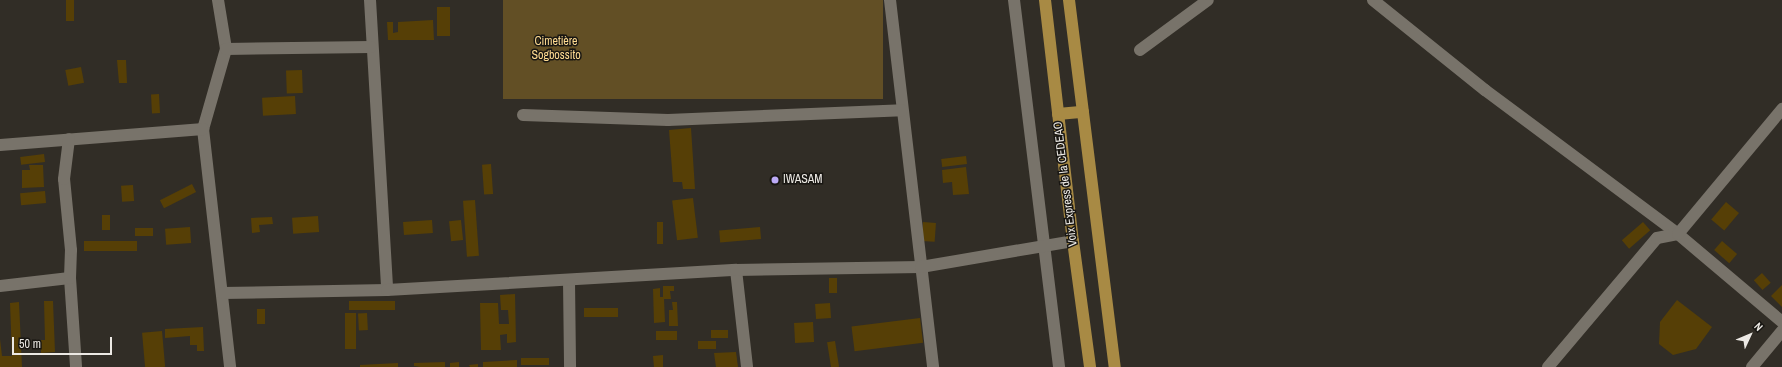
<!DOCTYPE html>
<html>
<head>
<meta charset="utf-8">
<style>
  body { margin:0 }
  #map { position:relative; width:1782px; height:367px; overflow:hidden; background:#312d26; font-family:"Archivo Narrow",sans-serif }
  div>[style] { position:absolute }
  .green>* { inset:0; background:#624f25; transform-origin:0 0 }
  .building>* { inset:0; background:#563f06; transform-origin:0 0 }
  .minor>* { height:12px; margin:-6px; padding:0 6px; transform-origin:6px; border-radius:6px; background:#78736a }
  .major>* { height:12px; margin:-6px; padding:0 6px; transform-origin:6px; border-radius:6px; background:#a88a44 }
  .dots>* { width:11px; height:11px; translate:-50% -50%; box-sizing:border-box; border:2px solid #181612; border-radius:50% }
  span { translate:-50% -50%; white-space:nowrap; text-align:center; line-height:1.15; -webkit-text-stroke:3px #181612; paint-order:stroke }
  .park-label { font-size:12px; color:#fdda91 }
  .poi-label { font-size:12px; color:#ece9e4 }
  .left { translate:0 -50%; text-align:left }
  .street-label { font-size:12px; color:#ece9e4 }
  .north { position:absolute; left:1730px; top:315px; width:40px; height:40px; -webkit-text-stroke:3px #181612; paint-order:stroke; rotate:46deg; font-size:11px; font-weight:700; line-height:16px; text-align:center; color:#ece9e4 }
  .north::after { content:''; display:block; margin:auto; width:14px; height:18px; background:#ece9e4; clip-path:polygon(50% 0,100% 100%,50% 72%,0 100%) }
  .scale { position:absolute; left:12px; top:337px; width:100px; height:18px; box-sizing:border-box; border:2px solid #ece9e4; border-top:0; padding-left:5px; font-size:12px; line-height:14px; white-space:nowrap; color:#ece9e4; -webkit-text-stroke:3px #181612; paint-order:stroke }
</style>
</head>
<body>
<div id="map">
  <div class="green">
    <div style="left:503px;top:0;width:380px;height:99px"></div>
  </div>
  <div class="building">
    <div style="left:66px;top:0;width:8px;height:21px"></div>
    <div style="left:437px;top:7px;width:13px;height:29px"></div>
    <div style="clip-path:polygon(433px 20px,434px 40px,388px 40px,387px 22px,393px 22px,393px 33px,398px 32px,398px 22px)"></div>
    <div style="clip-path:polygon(117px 60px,126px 60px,127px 83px,119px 83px)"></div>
    <div style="left:81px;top:67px;width:16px;height:16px;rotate:79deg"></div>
    <div style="left:302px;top:70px;width:23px;height:16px;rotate:88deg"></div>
    <div style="left:159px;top:94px;width:19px;height:8px;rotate:87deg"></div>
    <div style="left:295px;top:96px;width:18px;height:33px;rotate:87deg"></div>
    <div style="clip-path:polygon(691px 128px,695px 189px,683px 189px,682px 182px,673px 182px,669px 130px)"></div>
    <div style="left:44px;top:154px;width:8px;height:24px;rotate:83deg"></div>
    <div style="left:966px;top:156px;width:8px;height:25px;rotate:83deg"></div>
    <div style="left:491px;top:164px;width:30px;height:9px;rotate:86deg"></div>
    <div style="clip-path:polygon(29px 165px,43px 165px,44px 187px,22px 188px,22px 170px,30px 170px)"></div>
    <div style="clip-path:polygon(966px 167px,969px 194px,953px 195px,952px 182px,943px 183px,942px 170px)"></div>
    <div style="left:192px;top:184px;width:9px;height:36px;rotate:63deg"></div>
    <div style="left:133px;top:185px;width:16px;height:12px;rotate:86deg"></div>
    <div style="left:45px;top:191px;width:12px;height:25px;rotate:85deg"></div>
    <div style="left:693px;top:198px;width:40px;height:21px;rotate:83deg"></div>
    <div style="left:475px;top:200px;width:56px;height:12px;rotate:86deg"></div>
    <div style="left:1726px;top:202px;width:17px;height:23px;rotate:40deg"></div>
    <div style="left:102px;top:215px;width:8px;height:15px"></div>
    <div style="left:318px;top:216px;width:16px;height:26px;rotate:86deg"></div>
    <div style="clip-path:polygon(272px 217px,273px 224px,259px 225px,260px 232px,252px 233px,251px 218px)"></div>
    <div style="left:432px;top:220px;width:13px;height:29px;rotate:86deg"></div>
    <div style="left:461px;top:220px;width:20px;height:12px;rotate:84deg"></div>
    <div style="left:657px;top:222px;width:6px;height:22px"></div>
    <div style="left:923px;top:222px;width:13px;height:19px;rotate:4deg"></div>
    <div style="left:1643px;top:222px;width:11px;height:28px;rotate:49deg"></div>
    <div style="left:190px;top:227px;width:16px;height:25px;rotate:86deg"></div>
    <div style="left:760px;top:227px;width:12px;height:41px;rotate:85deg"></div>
    <div style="left:135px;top:228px;width:18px;height:8px"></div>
    <div style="left:84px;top:241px;width:53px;height:10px"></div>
    <div style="left:1722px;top:241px;width:20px;height:12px;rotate:41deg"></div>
    <div style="left:1762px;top:273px;width:13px;height:11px;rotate:48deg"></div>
    <div style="left:829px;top:278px;width:8px;height:15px"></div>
    <div style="clip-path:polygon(1782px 285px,1782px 307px,1771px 296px)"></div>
    <div style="clip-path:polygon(663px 286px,674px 286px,674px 291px,670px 291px,671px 299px,664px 299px,665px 322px,654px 323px,653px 289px,660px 288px,660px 297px,663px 297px)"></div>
    <div style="clip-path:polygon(515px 294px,516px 342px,507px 343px,507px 334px,500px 335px,501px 350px,481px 350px,480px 303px,498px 303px,499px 324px,509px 324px,508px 310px,501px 310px,500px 295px)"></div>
    <div style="clip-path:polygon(1677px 300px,1712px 327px,1696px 349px,1673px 355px,1659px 344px,1660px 322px)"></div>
    <div style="clip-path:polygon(44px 301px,53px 301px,55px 352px,41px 353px,41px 340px,45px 340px)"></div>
    <div style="left:395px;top:301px;width:9px;height:46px;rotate:90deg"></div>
    <div style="clip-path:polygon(19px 302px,22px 367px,0 367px,0 339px,2px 356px,12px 356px,10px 303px)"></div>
    <div style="clip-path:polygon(672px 302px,677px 302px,678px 326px,669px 326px,669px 310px,673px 310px)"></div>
    <div style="left:830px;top:303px;width:15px;height:15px;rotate:86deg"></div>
    <div style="left:618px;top:308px;width:9px;height:34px;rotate:90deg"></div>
    <div style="left:257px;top:309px;width:8px;height:15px"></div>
    <div style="left:345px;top:313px;width:11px;height:36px"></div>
    <div style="left:367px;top:313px;width:17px;height:9px;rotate:87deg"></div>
    <div style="left:920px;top:318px;width:25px;height:69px;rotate:83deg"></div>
    <div style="left:813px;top:322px;width:20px;height:19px;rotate:87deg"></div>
    <div style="clip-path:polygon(203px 327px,204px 351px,197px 351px,197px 345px,190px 345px,190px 336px,165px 338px,165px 329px)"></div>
    <div style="left:711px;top:330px;width:17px;height:8px"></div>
    <div style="left:162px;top:331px;width:36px;height:20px;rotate:85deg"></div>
    <div style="left:656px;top:331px;width:21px;height:9px"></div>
    <div style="left:698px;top:341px;width:18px;height:8px"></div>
    <div style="left:835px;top:341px;width:26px;height:8px;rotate:81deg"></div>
    <div style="clip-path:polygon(736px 352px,738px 367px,716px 367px,714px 353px)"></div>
    <div style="clip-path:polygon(663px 355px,663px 367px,654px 367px,653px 356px)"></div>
    <div style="left:549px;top:358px;width:7px;height:28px;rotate:90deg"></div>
    <div style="clip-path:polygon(517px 360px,517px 367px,483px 367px,483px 362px)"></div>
    <div style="clip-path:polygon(445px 362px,445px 367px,420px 367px,414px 366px,414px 363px)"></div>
    <div style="clip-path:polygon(459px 362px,459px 367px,450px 367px,450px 363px)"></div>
    <div style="clip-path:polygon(398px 363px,398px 367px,360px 367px,360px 365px)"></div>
    <div style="clip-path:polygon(478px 364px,478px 367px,470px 367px,469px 365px)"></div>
  </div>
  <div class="minor">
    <div style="left:218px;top:0;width:50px;rotate:80.7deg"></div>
    <div style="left:226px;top:49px;width:83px;rotate:106deg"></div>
    <div style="left:203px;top:129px;width:240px;rotate:83.5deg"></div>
    <div style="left:370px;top:0;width:290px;rotate:86.6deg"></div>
    <div style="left:890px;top:0;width:370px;rotate:83.3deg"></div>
    <div style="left:1014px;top:0;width:370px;rotate:83deg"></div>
    <div style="left:1373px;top:0;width:144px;rotate:38.8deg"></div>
    <div style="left:1485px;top:90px;width:241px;rotate:36.7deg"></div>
    <div style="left:1678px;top:234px;width:136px;rotate:40.2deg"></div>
    <div style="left:226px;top:49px;width:145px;rotate:-0.8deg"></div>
    <div style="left:1140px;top:50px;width:84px;rotate:-36.3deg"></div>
    <div style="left:523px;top:115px;width:145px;rotate:2deg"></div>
    <div style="left:668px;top:120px;width:234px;rotate:-2.4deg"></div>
    <div style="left:0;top:145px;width:204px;rotate:-4.5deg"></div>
    <div style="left:736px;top:270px;width:98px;rotate:83.5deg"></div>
    <div style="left:70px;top:278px;width:89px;rotate:86.1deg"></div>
    <div style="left:569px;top:281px;width:86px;rotate:89.3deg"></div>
    <div style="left:0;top:286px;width:70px;rotate:-6.5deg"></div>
    <div style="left:70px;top:278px;width:28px;rotate:-88deg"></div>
    <div style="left:71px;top:250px;width:71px;rotate:-95.6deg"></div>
    <div style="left:64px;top:179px;width:40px;rotate:-82.9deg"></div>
    <div style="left:222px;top:293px;width:165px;rotate:-1deg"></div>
    <div style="left:387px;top:290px;width:350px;rotate:-3.3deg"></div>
    <div style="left:736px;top:270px;width:185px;rotate:-0.9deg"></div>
    <div style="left:921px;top:267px;width:154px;rotate:-9.7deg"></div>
    <div style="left:1548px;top:367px;width:169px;rotate:-49.8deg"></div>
    <div style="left:1657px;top:238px;width:21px;rotate:-11deg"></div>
    <div style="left:1678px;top:234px;width:163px;rotate:-50.2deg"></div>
    <div style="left:1752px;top:367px;width:47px;rotate:-50.2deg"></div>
  </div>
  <div class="major">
    <div style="left:1045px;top:0;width:243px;rotate:83.4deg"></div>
    <div style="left:1073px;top:241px;width:127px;rotate:82.3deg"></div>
    <div style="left:1069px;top:0;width:370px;rotate:82.9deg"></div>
    <div style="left:1058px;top:114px;width:25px;rotate:-5deg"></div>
  </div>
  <div class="dots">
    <div style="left:775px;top:180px;background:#bcaaf6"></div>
  </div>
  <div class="park-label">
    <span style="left:556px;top:49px">Cimetière<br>Sogbossito</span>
  </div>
  <div class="poi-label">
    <span class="left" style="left:783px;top:180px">IWASAM</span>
  </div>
  <div class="street-label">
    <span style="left:1066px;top:184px;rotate:-97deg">Voix Express de la CEDEAO</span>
  </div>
  <div class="north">N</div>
  <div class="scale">50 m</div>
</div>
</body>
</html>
